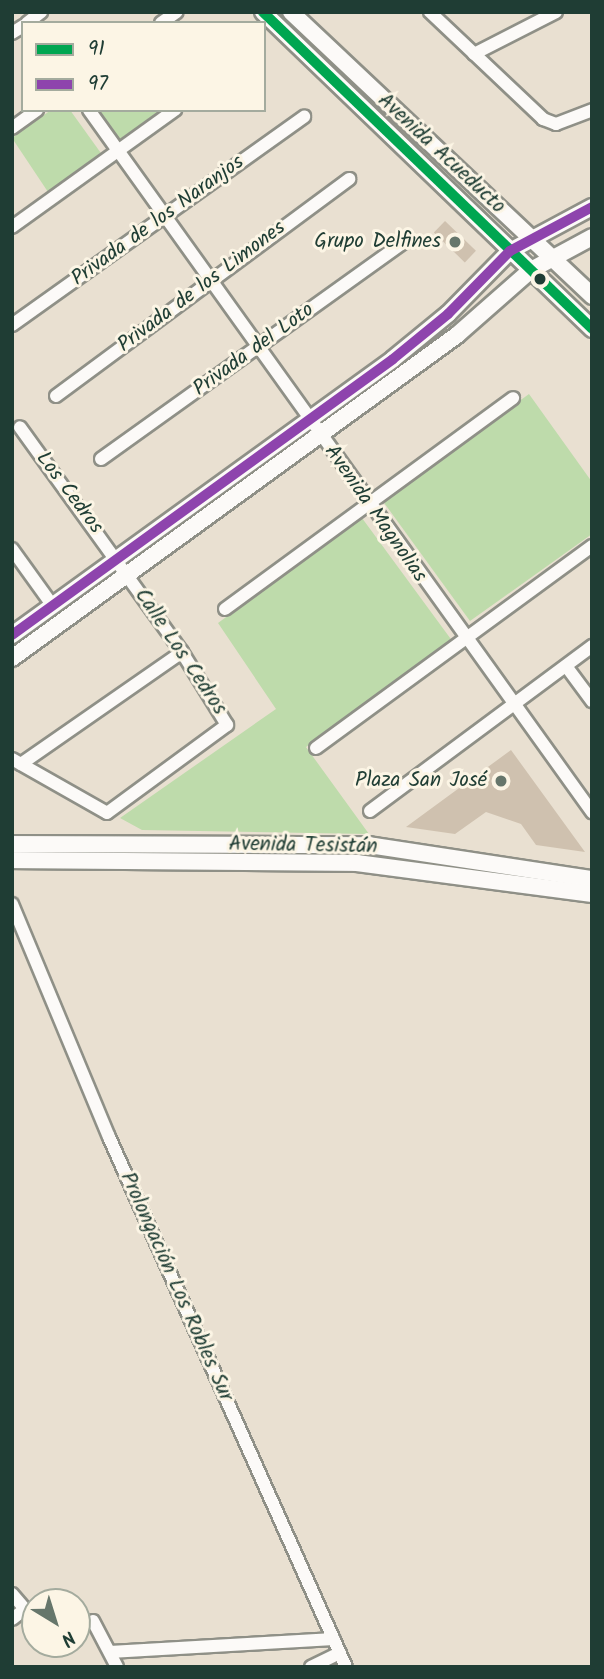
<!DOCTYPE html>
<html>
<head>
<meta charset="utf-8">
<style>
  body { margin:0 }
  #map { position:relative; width:604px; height:1679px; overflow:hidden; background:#e9e0d1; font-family:Kalam,sans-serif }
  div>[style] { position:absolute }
  .green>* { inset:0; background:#bedbab }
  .building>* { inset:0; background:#cfc1af; transform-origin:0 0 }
  .roads { filter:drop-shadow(2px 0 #8f9087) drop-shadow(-2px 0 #8f9087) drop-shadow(0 2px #8f9087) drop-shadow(0 -2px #8f9087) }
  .minor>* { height:12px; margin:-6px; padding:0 6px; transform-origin:6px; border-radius:6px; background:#fcfaf8 }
  .tertiary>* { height:16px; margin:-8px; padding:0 8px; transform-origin:8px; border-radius:8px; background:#fcfaf8 }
  .bus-1>* { height:10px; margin:-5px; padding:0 5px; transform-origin:5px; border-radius:5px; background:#00a651 }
  .bus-2>* { height:10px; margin:-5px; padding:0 5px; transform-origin:5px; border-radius:5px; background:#8e44ad }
  .dots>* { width:19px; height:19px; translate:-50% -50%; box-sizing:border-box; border:4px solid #fcf5e5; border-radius:50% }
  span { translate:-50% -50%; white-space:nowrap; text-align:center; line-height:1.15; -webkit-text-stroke:6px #fcf5e5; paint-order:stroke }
  .street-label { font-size:21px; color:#1f3d34 }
  .poi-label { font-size:21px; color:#1f3d34 }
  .right { translate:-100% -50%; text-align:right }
  .frame { position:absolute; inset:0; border:14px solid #1f3d34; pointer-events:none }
  .legend { position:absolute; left:21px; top:21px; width:245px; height:91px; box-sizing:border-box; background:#fcf5e5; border:2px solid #a4ab9e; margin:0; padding:9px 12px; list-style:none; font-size:21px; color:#1f3d34 }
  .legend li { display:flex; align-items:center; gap:14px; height:35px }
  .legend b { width:35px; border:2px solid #a4ab9e }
  .north { position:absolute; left:21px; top:1588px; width:70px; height:70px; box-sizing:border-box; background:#fcf5e5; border:2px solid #a4ab9e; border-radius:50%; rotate:142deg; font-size:19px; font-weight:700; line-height:28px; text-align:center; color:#1f3d34 }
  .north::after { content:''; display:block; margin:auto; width:24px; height:32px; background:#66766b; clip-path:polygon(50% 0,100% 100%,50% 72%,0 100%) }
</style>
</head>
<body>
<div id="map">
  <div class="green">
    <div style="clip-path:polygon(51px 110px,70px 110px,103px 156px,50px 195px,12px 138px)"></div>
    <div style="clip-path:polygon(92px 110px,167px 110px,118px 146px)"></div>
    <div style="clip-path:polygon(529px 394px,592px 482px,592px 534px,470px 621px,382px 500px)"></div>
    <div style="clip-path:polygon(362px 518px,453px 642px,306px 747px,369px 834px,142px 830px,120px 818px,276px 709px,218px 623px)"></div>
  </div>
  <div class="building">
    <div style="left:445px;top:221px;width:43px;height:16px;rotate:44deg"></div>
    <div style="clip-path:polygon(511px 750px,585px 852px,536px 845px,521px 824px,486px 812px,455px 834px,406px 827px)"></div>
  </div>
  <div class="roads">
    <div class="minor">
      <div style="left:430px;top:12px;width:156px;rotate:43.4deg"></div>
      <div style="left:543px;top:119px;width:14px;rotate:21deg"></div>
      <div style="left:556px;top:124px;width:39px;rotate:-21deg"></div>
      <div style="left:27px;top:23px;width:18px;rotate:-38deg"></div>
      <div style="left:161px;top:23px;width:19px;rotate:-35deg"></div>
      <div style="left:12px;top:33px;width:13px;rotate:-32deg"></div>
      <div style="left:474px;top:54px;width:92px;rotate:-27.1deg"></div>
      <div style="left:89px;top:110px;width:864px;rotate:54.38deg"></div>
      <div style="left:12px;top:128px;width:31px;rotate:-36deg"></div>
      <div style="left:12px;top:227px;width:201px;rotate:-35.7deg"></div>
      <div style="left:12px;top:325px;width:359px;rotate:-35.5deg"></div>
      <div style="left:56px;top:396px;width:365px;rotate:-36.5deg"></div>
      <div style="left:101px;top:459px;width:375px;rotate:-35.6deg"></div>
      <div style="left:12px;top:549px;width:70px;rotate:54.3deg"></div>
      <div style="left:225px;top:609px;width:357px;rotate:-36.2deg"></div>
      <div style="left:566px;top:666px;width:44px;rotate:53.4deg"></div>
      <div style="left:316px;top:748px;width:342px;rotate:-36.2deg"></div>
      <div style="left:12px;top:759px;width:109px;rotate:29.6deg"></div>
      <div style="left:107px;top:813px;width:149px;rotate:-36.3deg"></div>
      <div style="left:227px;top:725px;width:86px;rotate:-121.7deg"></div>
      <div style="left:182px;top:652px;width:277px;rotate:-125.8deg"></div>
      <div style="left:21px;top:764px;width:196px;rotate:-34.8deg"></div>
      <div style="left:370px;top:811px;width:277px;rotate:-36.6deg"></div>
      <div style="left:12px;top:904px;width:252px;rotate:67.4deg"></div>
      <div style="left:109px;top:1137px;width:581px;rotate:65.91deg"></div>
      <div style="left:12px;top:1594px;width:20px;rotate:49deg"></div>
      <div style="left:25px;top:1609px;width:16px;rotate:142deg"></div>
      <div style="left:93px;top:1621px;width:52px;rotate:62.4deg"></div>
      <div style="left:110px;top:1652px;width:224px;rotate:-3.3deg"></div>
      <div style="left:311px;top:1667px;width:32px;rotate:-26deg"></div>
    </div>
    <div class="tertiary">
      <div style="left:263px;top:12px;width:457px;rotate:43.9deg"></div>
      <div style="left:291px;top:12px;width:414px;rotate:43.3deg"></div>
      <div style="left:12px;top:635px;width:470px;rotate:-35.9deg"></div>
      <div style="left:393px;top:359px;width:71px;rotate:-39.3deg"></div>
      <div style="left:448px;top:314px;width:88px;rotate:-45.5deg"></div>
      <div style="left:510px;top:251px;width:93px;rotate:-28.2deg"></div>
      <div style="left:12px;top:658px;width:550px;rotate:-35.97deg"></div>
      <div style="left:457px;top:335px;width:98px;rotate:-41.3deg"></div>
      <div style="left:531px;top:270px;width:69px;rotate:-28.4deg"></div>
      <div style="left:12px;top:844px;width:357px;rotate:0.2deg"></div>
      <div style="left:369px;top:845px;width:226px;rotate:8.7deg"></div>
      <div style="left:12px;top:860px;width:345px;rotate:0.5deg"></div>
      <div style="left:357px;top:863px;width:237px;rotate:7.5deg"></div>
    </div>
  </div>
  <div class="bus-1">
    <div style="left:263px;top:12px;width:457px;rotate:43.9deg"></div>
  </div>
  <div class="bus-2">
    <div style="left:12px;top:635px;width:470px;rotate:-35.9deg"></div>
    <div style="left:393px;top:359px;width:71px;rotate:-39.3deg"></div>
    <div style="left:448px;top:314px;width:88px;rotate:-45.5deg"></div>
    <div style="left:510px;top:251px;width:93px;rotate:-28.2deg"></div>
  </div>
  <div class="dots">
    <div style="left:455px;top:242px;background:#66766b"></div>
    <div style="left:540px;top:279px;background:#1f3d34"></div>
    <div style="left:501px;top:781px;background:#66766b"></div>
  </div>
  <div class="street-label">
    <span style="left:441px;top:154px;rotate:43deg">Avenida Acueducto</span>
    <span style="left:158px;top:221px;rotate:-36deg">Privada de los Naranjos</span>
    <span style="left:202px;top:287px;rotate:-37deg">Privada de los Limones</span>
    <span style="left:254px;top:350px;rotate:-36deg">Privada del Loto</span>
    <span style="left:69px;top:493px;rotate:53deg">Los Cedros</span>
    <span style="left:375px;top:514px;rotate:55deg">Avenida Magnolias</span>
    <span style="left:180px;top:652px;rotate:56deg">Calle Los Cedros</span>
    <span style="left:303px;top:846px;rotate:1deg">Avenida Tesistán</span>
    <span style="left:176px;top:1287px;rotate:66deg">Prolongación Los Robles Sur</span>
  </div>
  <div class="poi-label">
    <span class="right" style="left:441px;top:242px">Grupo Delfines</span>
    <span class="right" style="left:487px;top:781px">Plaza San José</span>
  </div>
  <div class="frame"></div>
  <ul class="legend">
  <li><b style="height:9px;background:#00a651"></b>91</li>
  <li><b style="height:9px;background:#8e44ad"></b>97</li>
  </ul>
  <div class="north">N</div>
</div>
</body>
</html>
